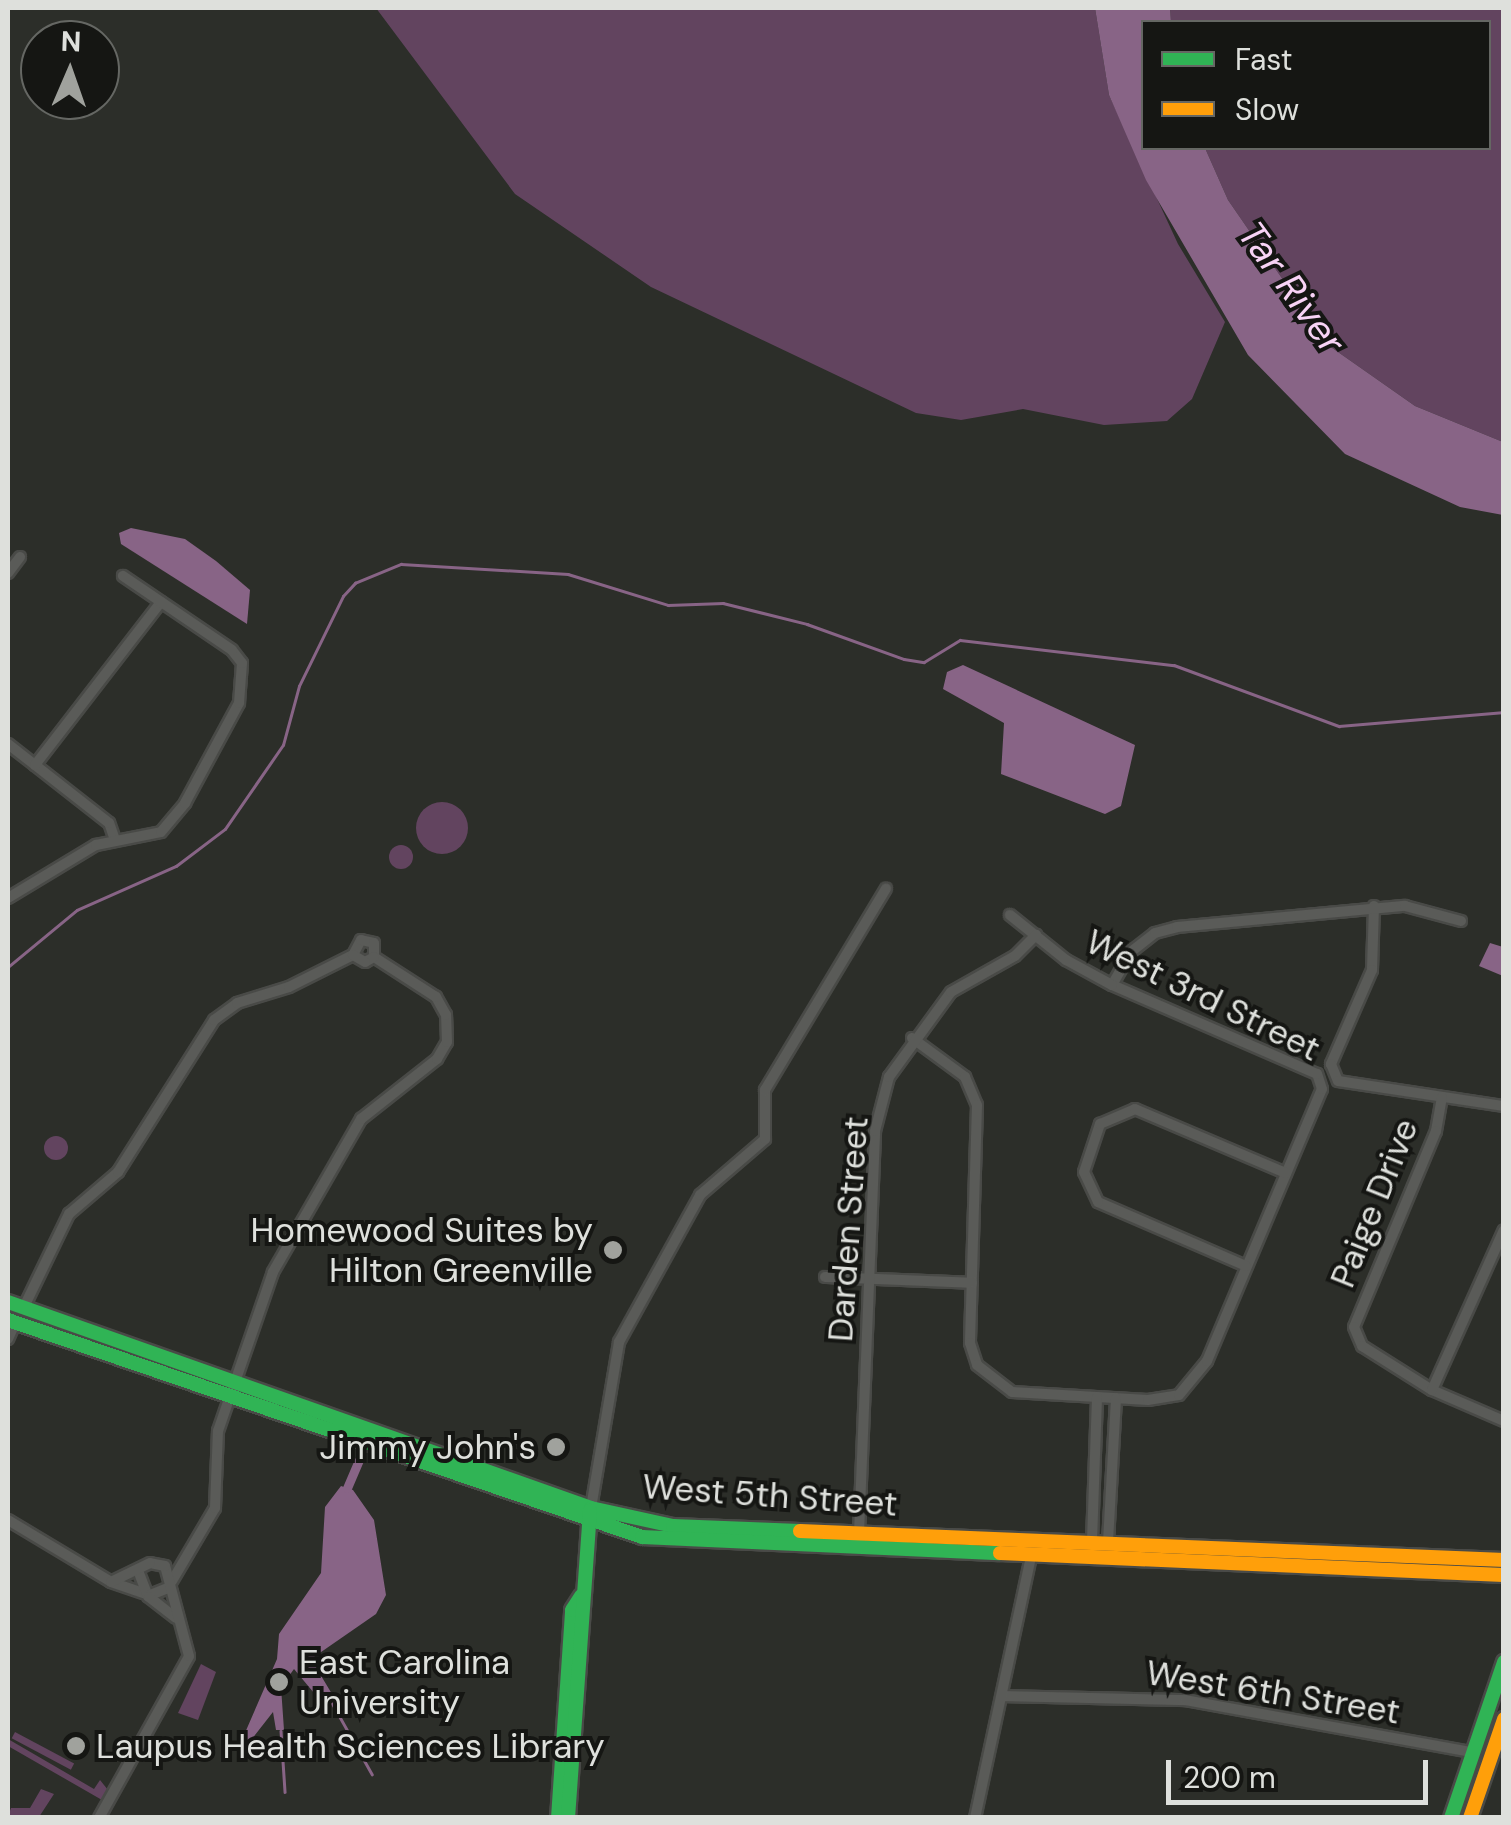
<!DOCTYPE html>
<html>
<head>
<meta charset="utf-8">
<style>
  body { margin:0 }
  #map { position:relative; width:1511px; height:1825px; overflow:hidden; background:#2c2e29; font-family:"DM Sans",sans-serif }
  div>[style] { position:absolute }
  .green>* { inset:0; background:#62445f; transform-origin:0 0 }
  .round { border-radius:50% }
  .water>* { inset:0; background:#886486 }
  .stream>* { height:2.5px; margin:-1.25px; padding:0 1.25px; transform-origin:1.25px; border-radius:1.25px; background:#886486 }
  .canal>* { height:9px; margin:-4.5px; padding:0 4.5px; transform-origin:4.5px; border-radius:4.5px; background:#886486 }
  .roads { filter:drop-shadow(2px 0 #494a47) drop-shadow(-2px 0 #494a47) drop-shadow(0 2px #494a47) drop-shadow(0 -2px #494a47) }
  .street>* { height:10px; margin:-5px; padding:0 5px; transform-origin:5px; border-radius:5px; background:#5a5b58 }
  .fast>* { height:14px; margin:-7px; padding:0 7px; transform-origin:7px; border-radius:7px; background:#30b455 }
  .slow>* { height:14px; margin:-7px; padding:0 7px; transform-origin:7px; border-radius:7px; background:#ff9f0a }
  .dots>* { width:28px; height:28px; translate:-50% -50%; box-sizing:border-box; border:5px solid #151613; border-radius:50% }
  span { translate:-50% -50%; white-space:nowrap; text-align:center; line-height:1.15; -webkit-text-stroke:8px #151613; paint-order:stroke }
  .street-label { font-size:35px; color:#dee0dc }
  .poi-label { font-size:35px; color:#dee0dc }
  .right { translate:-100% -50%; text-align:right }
  .left { translate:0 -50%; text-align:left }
  .water-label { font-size:38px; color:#f8d3f6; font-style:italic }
  .frame { position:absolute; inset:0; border:10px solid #dee0dc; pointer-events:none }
  .legend { position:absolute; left:1141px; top:20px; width:350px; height:130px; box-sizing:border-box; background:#151613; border:2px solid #656763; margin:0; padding:12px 18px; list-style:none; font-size:30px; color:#dee0dc }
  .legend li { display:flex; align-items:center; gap:20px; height:50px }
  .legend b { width:50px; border:2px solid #656763 }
  .north { position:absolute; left:20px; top:20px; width:100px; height:100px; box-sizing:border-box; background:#151613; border:2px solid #656763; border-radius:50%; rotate:2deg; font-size:28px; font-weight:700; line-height:40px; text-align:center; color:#dee0dc }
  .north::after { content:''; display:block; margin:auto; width:35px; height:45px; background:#a0a29d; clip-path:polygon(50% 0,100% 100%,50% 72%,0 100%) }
  .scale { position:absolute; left:1166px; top:1760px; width:262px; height:45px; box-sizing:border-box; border:5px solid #dee0dc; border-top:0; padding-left:12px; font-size:30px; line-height:35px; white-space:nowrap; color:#dee0dc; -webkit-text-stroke:8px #151613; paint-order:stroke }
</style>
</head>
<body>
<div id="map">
  <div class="green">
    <div style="clip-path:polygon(376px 8px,1095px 8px,1109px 95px,1178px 244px,1225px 322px,1192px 399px,1167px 421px,1104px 425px,1023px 409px,961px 420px,916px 413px,651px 287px,515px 194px)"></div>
    <div style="clip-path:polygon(1170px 8px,1503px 8px,1503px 442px,1415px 406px,1328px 345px,1228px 200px,1205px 148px,1488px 148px,1488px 22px,1171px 22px)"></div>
    <div class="round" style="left:416px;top:802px;width:52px;height:52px"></div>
    <div class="round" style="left:389px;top:845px;width:24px;height:24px"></div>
    <div class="round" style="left:44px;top:1136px;width:24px;height:24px"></div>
    <div style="clip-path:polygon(201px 1664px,216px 1672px,198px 1720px,178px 1713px)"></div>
    <div style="left:15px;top:1732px;width:67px;height:7px;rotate:28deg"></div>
    <div style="clip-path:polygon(8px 1739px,94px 1789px,100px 1780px,108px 1790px,102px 1800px,8px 1746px)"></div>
    <div style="clip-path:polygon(41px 1789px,54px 1794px,39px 1817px,8px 1816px,11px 1808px,30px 1808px)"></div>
  </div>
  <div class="water">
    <div style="clip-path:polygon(1095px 8px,1170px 8px,1171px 22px,1144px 22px,1144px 148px,1205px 148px,1228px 200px,1328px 345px,1415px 406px,1503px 442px,1503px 515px,1460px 507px,1345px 454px,1248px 355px,1146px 180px,1109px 95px)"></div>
    <div style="clip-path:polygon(131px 528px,185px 539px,216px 561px,250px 590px,247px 624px,121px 544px,119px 533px)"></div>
    <div style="clip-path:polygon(963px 665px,1135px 745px,1121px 806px,1105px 814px,1001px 774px,1004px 723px,943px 689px,947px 672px)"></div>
    <div style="clip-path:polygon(1490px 943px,1503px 947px,1503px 976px,1479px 966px)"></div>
    <div style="clip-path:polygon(341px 1486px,353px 1490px,374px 1520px,386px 1595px,376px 1614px,311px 1659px,335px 1699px,324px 1705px,294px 1669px,281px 1687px,284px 1730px,276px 1730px,273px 1712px,244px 1749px,241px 1742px,277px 1659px,279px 1634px,321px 1573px,325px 1507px)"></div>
  </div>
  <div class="stream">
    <div style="left:8px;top:967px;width:89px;rotate:-39.6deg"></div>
    <div style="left:77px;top:910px;width:108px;rotate:-24deg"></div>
    <div style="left:176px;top:866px;width:61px;rotate:-37.1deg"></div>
    <div style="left:225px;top:829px;width:102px;rotate:-55.4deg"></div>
    <div style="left:283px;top:745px;width:61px;rotate:-74.8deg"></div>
    <div style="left:299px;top:686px;width:100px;rotate:-63.9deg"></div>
    <div style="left:343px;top:596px;width:18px;rotate:-47deg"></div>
    <div style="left:355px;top:583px;width:50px;rotate:-22.4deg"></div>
    <div style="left:401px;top:564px;width:167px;rotate:3.4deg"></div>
    <div style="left:568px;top:574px;width:105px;rotate:17.2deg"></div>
    <div style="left:668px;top:605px;width:55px;rotate:-2.1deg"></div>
    <div style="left:723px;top:603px;width:87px;rotate:14deg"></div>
    <div style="left:807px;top:624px;width:103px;rotate:19.8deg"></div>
    <div style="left:904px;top:659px;width:20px;rotate:9deg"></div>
    <div style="left:924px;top:662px;width:42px;rotate:-31.4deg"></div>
    <div style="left:960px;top:640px;width:215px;rotate:6.7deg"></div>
    <div style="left:1174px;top:665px;width:176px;rotate:20.3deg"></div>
    <div style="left:1339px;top:726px;width:166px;rotate:-4.8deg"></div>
    <div style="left:331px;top:1701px;width:84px;rotate:60.7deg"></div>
    <div style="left:281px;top:1731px;width:61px;rotate:86.2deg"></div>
  </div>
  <div class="canal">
    <div style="left:347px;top:1488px;width:30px;rotate:-67deg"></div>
  </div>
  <div class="roads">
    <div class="street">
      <div style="left:8px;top:573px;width:20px;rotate:-53deg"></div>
      <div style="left:8px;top:744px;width:34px;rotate:38deg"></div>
      <div style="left:115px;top:840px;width:18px;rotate:-109deg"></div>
      <div style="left:109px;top:823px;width:94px;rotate:-141.9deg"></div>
      <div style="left:35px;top:765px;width:206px;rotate:-52.3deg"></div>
      <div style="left:8px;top:898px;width:103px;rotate:-31.1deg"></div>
      <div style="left:96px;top:845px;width:66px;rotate:-11.3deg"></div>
      <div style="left:161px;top:832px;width:38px;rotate:-50deg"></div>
      <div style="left:185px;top:803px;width:114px;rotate:-61.6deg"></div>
      <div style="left:239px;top:703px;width:40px;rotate:-85.7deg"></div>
      <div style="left:242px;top:663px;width:16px;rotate:-128deg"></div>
      <div style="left:232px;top:650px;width:132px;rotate:-145.8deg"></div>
      <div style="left:1374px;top:906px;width:64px;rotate:91.8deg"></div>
      <div style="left:1372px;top:970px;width:103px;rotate:113.6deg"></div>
      <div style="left:1331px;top:1064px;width:18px;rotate:68deg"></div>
      <div style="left:1338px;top:1081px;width:168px;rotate:8.6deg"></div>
      <div style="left:1112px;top:985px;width:39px;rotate:-60deg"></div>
      <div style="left:1132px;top:951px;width:29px;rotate:-38deg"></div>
      <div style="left:1155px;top:933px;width:23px;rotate:-15deg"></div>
      <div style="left:1177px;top:927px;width:229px;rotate:-5.3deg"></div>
      <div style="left:1405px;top:906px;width:58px;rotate:15deg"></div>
      <div style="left:912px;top:1038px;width:66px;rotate:36.3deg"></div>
      <div style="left:965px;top:1077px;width:30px;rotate:67deg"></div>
      <div style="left:977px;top:1105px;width:238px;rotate:91.7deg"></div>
      <div style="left:970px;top:1343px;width:23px;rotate:72deg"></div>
      <div style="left:977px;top:1365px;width:44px;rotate:37.6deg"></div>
      <div style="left:1012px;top:1392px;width:136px;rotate:3.4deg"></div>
      <div style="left:1148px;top:1400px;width:31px;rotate:-9deg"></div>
      <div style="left:1179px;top:1395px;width:44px;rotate:-50.5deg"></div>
      <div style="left:1207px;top:1361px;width:295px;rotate:-67.1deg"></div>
      <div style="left:1322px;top:1089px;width:16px;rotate:-108deg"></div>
      <div style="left:1317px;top:1074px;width:223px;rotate:-156.5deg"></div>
      <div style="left:1112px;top:985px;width:52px;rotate:-151.5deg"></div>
      <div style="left:1066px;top:960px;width:72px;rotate:-141.2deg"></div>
      <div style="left:1442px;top:1097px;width:35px;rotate:100deg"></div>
      <div style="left:1436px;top:1131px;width:212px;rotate:112.7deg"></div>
      <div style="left:1354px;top:1327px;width:21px;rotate:67deg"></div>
      <div style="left:1362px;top:1346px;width:83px;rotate:32.2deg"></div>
      <div style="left:1432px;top:1390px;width:78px;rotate:23.3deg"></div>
      <div style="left:1246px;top:1266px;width:161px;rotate:-156.6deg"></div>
      <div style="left:1098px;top:1202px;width:33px;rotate:-115deg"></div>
      <div style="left:1084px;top:1172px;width:51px;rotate:-71.6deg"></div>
      <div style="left:1100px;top:1124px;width:38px;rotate:-23deg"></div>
      <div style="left:1135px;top:1109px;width:164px;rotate:23deg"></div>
      <div style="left:825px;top:1277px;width:147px;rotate:2.3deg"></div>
      <div style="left:23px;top:1309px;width:106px;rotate:-64.2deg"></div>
      <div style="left:69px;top:1214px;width:65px;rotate:-40.6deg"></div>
      <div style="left:118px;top:1172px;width:180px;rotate:-57.7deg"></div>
      <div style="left:214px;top:1020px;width:29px;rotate:-36deg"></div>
      <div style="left:237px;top:1003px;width:54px;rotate:-17.1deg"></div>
      <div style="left:289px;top:987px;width:72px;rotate:-26.6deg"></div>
      <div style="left:353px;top:955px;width:17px;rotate:-62deg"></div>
      <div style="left:361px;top:940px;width:13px;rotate:13deg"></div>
      <div style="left:374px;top:943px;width:14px;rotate:90deg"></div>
      <div style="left:8px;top:1339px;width:17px;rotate:-66deg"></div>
      <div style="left:1432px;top:1390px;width:175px;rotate:-65.8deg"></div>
      <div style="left:591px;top:1508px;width:168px;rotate:-80.4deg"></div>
      <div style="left:619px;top:1342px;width:168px;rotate:-61.1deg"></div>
      <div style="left:700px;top:1195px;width:86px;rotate:-40.7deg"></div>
      <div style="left:765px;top:1139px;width:49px;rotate:-90deg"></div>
      <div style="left:765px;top:1090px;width:235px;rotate:-59deg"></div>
      <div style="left:8px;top:1520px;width:120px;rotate:31deg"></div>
      <div style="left:111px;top:1582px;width:34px;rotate:19deg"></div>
      <div style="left:859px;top:1533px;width:402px;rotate:-87.7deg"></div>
      <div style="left:875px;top:1131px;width:56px;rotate:-75.5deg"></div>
      <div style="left:889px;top:1077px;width:105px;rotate:-53.9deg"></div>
      <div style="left:951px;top:992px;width:73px;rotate:-29.4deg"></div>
      <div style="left:1015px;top:956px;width:30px;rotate:-45deg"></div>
      <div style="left:1092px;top:1541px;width:144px;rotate:-88deg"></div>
      <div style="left:1108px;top:1542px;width:144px;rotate:-86.8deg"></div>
      <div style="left:139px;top:1573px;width:25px;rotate:69deg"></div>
      <div style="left:148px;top:1596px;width:24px;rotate:-22deg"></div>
      <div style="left:172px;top:1581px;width:85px;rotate:-59.5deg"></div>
      <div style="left:215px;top:1508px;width:77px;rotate:-87.8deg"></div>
      <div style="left:218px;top:1431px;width:168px;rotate:-70.9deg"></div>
      <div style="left:273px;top:1272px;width:177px;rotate:-60.1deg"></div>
      <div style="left:361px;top:1119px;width:97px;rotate:-38.3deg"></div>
      <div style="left:437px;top:1059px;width:20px;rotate:-60deg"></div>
      <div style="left:447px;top:1042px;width:27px;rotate:-92deg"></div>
      <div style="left:446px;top:1015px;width:21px;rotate:-119deg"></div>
      <div style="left:436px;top:997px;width:74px;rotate:-147.2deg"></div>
      <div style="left:374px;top:957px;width:10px;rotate:151deg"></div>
      <div style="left:365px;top:962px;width:14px;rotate:-150deg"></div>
      <div style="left:149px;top:1597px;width:34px;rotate:38deg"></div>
      <div style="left:1005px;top:1696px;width:180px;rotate:1.3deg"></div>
      <div style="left:1185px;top:1700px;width:292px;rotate:10.3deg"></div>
      <div style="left:99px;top:1818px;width:185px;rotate:-60.9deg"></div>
      <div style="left:189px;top:1656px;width:93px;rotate:-104.9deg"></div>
      <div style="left:165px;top:1566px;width:15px;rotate:-169deg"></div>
      <div style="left:150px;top:1563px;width:43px;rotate:154deg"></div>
      <div style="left:975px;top:1818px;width:268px;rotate:-77.9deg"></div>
    </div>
    <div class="fast">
      <div style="left:8px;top:1302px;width:618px;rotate:19.46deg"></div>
      <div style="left:591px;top:1508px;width:84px;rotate:12.4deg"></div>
      <div style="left:673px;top:1526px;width:127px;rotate:2.3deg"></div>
      <div style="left:8px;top:1320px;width:670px;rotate:18.89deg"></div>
      <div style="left:642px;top:1537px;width:358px;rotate:2.6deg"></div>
      <div style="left:558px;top:1818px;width:208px;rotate:-86.1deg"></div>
      <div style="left:572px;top:1610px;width:17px;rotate:-57deg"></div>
      <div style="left:568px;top:1818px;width:308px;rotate:-85.9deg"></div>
      <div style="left:1451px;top:1818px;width:165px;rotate:-71.2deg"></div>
    </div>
    <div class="slow">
      <div style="left:800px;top:1531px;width:705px;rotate:2.36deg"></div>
      <div style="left:1000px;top:1553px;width:504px;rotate:2.5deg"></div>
      <div style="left:1470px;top:1818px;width:105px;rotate:-71deg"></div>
    </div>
  </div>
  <div class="dots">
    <div style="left:613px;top:1250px;background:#a0a29d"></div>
    <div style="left:556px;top:1447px;background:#a0a29d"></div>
    <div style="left:279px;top:1682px;background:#a0a29d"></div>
    <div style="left:76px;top:1746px;background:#a0a29d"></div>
  </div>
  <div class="street-label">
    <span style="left:1203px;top:995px;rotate:26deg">West 3rd Street</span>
    <span style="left:1374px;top:1203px;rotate:-68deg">Paige Drive</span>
    <span style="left:848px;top:1229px;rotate:-86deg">Darden Street</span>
    <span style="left:770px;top:1495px;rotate:4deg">West 5th Street</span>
    <span style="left:1273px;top:1692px;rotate:9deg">West 6th Street</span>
  </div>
  <div class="poi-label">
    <span class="right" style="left:593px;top:1250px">Homewood Suites by<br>Hilton Greenville</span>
    <span class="right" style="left:536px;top:1447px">Jimmy John's</span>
    <span class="left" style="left:299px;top:1682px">East Carolina<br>University</span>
    <span class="left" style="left:96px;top:1746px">Laupus Health Sciences Library</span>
  </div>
  <div class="water-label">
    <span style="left:1291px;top:288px;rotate:54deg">Tar River</span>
  </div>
  <div class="frame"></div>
  <ul class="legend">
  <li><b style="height:12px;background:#30b455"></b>Fast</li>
  <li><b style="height:12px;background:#ff9f0a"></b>Slow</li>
  </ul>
  <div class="north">N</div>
  <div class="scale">200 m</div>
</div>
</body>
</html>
